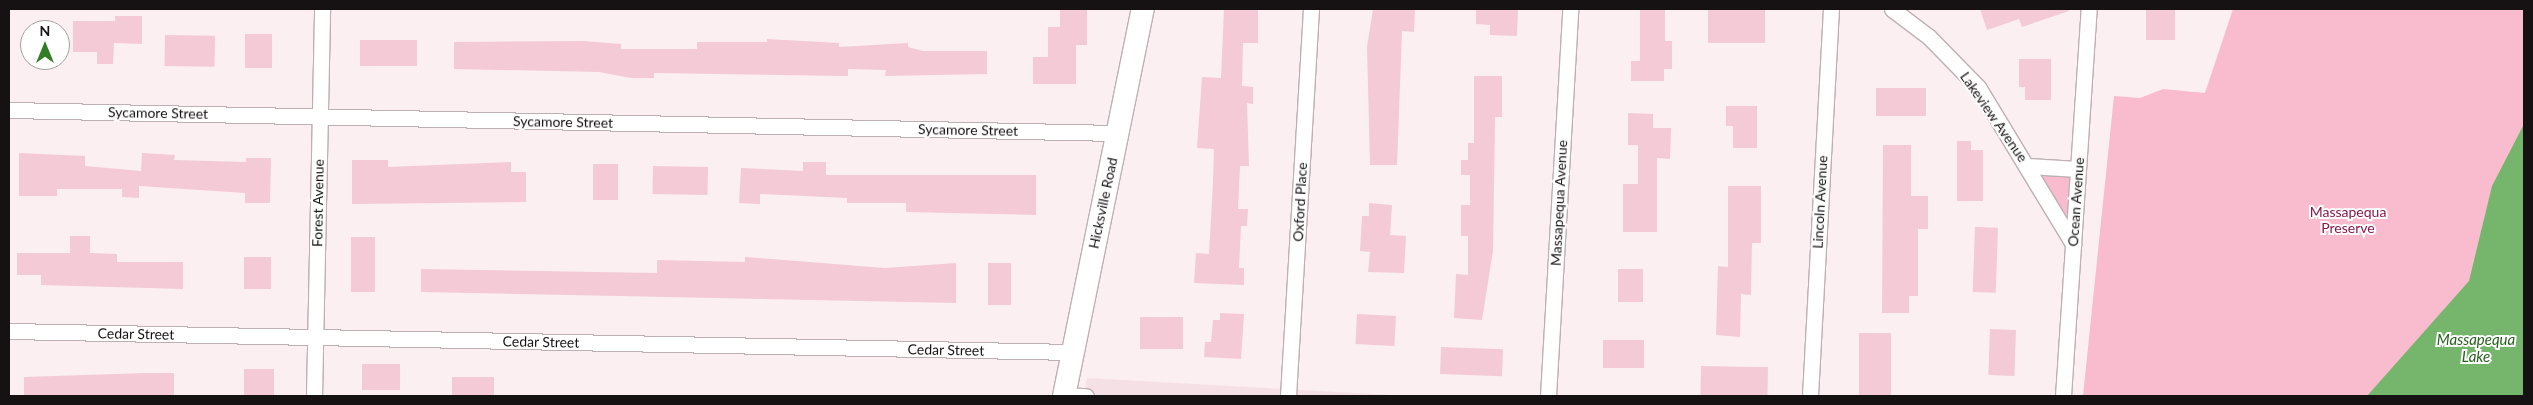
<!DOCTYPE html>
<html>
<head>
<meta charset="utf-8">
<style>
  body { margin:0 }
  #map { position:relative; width:2533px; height:405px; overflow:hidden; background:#fceff2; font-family:Lato,sans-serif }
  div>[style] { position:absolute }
  .built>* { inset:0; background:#f5e0e6 }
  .green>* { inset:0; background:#f9bbce }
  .water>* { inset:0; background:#76b66c }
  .building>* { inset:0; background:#f3cad6; transform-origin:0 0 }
  .roads { filter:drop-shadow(1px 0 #bcb0b3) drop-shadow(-1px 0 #bcb0b3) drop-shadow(0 1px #bcb0b3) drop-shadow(0 -1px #bcb0b3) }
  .street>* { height:15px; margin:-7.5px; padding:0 7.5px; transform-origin:7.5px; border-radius:7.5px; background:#fff }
  .primary>* { height:22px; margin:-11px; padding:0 11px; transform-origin:11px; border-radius:11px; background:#fff }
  span { translate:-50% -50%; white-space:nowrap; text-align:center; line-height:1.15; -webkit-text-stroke:4px #fff; paint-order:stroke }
  .street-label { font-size:14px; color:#161213 }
  .park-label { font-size:14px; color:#88174b }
  .water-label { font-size:15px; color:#24621a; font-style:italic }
  .frame { position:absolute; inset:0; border:10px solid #161213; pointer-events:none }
  .north { position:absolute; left:20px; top:20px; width:50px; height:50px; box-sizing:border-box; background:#fff; border:1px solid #a2a0a1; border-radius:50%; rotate:0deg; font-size:14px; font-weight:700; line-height:20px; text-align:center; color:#161213 }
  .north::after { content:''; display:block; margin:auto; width:18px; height:22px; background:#317d24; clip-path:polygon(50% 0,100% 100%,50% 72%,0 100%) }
</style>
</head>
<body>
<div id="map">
  <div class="built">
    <div style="clip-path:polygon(1087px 378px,1411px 396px,1084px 396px)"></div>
  </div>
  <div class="green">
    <div style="clip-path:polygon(2233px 9px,2524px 9px,2524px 396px,2083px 396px,2114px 96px,2140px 98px,2163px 89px,2205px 93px)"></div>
    <div style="clip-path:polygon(2035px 170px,2075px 172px,2071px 234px)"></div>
  </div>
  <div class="water">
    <div style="clip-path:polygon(2524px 124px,2524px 396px,2367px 396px,2469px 281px,2492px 186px)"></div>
  </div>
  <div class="building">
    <div style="clip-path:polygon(1060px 9px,1087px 9px,1087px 45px,1076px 45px,1076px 84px,1033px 84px,1033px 57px,1048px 57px,1048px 27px,1060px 27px)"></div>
    <div style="clip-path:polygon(1224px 9px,1258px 9px,1258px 43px,1243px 43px,1242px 86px,1253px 87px,1253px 104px,1247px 103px,1249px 166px,1240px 166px,1238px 209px,1248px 209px,1247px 226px,1241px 226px,1239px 268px,1244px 268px,1244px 285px,1194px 283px,1196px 253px,1209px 254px,1213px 183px,1214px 149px,1197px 148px,1202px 77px,1221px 78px)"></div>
    <div style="clip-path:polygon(1373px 9px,1415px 9px,1414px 32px,1402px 31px,1397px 165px,1370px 165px,1367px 47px)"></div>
    <div style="clip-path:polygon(1476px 9px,1518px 9px,1517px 36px,1490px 35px,1490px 25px,1476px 24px)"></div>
    <div style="clip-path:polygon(1640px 9px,1665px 9px,1665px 41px,1672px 41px,1672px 69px,1664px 69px,1664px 81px,1631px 81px,1631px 61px,1640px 61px)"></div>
    <div style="left:1708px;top:9px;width:57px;height:34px"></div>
    <div style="clip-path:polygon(1980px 9px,2068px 9px,2069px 11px,2022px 27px,2019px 19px,1987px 30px)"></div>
    <div style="left:2146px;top:9px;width:29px;height:31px"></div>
    <div style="clip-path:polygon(115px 16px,142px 16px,142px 44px,114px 43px,113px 64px,97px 64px,97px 52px,73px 52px,73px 21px,115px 21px)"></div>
    <div style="left:245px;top:34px;width:27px;height:34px"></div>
    <div style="left:165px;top:35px;width:50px;height:31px;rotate:1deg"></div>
    <div style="clip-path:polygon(767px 39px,839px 43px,839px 47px,908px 43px,908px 47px,923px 51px,987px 51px,987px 74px,885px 76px,886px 70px,848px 69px,848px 76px,654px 73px,654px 78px,631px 78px,599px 72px,454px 69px,454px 42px,584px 41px,621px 44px,621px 49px,697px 49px,697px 42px,767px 42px)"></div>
    <div style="left:360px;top:40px;width:57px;height:26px"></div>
    <div style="clip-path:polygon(2019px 59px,2051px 59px,2051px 100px,2025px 100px,2025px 87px,2019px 87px)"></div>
    <div style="clip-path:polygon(1474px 76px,1502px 76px,1502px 117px,1495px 117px,1493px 251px,1482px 320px,1454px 318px,1456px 274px,1468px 275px,1468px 236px,1461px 236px,1461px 205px,1470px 205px,1470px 175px,1461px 175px,1461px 160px,1468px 160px,1468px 143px,1474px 143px)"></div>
    <div style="left:1876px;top:88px;width:50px;height:28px"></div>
    <div style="clip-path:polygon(1726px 106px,1757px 106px,1757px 148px,1733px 148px,1733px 126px,1726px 126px)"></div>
    <div style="clip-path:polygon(1628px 113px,1653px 114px,1653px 128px,1671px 128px,1670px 159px,1657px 158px,1657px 232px,1623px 232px,1623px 184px,1638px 184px,1638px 145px,1628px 145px)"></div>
    <div style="clip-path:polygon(1957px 141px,1971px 141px,1971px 150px,1983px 150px,1983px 201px,1957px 201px)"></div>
    <div style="clip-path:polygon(1883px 145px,1911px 145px,1911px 196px,1928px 196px,1928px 229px,1918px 229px,1918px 296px,1909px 296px,1909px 313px,1882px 313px)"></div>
    <div style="clip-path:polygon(19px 153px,85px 156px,85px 166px,141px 171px,142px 153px,175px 155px,174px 160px,246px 162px,246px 158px,271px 158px,270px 203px,245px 203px,245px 193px,139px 186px,139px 198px,122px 197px,122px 189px,57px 189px,57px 196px,19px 196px)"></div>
    <div style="clip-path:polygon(352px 160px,388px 160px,388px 167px,511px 162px,511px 172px,526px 172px,526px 202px,352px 204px)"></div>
    <div style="clip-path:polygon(803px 162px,826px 162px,826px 175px,1036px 175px,1036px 215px,906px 212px,906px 203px,847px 203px,847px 198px,760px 194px,760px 204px,739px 203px,741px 168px,803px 171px)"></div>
    <div style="left:593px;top:164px;width:25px;height:36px"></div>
    <div style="left:653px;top:166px;width:55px;height:28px;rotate:1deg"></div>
    <div style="clip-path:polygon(1728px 186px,1761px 186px,1761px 243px,1752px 243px,1751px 295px,1741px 294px,1740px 337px,1716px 335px,1718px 266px,1728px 267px)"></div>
    <div style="clip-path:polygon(1369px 203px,1392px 205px,1390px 235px,1406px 236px,1404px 273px,1368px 272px,1370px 252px,1360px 251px,1362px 216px,1369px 216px)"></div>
    <div style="left:1975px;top:227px;width:23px;height:65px;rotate:2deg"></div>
    <div style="clip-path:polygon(70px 236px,90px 236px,90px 253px,117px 254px,117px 262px,183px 262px,183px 289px,41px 285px,41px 275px,17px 275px,17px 253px,70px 253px)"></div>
    <div style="left:351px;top:237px;width:24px;height:55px"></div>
    <div style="left:244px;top:257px;width:27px;height:32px"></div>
    <div style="clip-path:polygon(745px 257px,885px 268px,956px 263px,956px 303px,421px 292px,421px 269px,657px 273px,657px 260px,745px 262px)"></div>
    <div style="left:988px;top:263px;width:23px;height:42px"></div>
    <div style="left:1618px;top:269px;width:25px;height:33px"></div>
    <div style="clip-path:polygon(1220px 313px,1244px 314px,1241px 359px,1204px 357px,1205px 342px,1211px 342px,1213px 320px,1220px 320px)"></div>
    <div style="left:1357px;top:314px;width:39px;height:30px;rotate:3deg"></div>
    <div style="left:1140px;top:317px;width:43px;height:32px"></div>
    <div style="left:1990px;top:329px;width:26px;height:46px;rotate:2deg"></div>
    <div style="left:1859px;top:333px;width:32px;height:63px"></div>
    <div style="left:1603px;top:340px;width:41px;height:28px"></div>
    <div style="left:1441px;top:347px;width:62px;height:27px;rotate:2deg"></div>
    <div style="left:362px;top:364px;width:38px;height:26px"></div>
    <div style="left:1701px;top:366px;width:67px;height:30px;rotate:1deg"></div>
    <div style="left:244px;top:369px;width:30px;height:27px"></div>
    <div style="clip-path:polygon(146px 373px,174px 373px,174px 396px,24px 396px,24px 377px)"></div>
    <div style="left:452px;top:377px;width:42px;height:19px"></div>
  </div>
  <div class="roads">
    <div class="street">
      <div style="left:1892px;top:9px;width:46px;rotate:37.1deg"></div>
      <div style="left:1929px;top:37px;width:70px;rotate:45.6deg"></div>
      <div style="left:1978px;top:87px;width:184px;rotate:58.8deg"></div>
      <div style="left:9px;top:110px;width:1109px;rotate:1.19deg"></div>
      <div style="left:2028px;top:166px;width:50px;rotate:3.4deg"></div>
      <div style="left:9px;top:331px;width:1064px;rotate:1.13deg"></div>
      <div style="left:1064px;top:395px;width:22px;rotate:3deg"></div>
      <div style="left:314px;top:396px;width:387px;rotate:-88.8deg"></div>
      <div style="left:1288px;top:396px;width:388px;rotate:-86.6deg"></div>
      <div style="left:1548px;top:396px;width:388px;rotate:-86.7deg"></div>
      <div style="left:1810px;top:396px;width:388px;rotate:-86.9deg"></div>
      <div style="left:2063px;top:396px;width:388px;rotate:-86.2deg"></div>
    </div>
    <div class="primary">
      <div style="left:1064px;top:396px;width:395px;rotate:-78.5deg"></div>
    </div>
  </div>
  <div class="street-label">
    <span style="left:158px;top:113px;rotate:1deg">Sycamore Street</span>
    <span style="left:1994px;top:117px;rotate:55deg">Lakeview Avenue</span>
    <span style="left:563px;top:122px;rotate:1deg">Sycamore Street</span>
    <span style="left:968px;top:130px;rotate:1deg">Sycamore Street</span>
    <span style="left:1300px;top:202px;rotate:-87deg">Oxford Place</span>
    <span style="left:1820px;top:202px;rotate:-87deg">Lincoln Avenue</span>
    <span style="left:2076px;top:202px;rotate:-86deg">Ocean Avenue</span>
    <span style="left:318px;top:203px;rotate:-89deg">Forest Avenue</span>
    <span style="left:1103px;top:203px;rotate:-78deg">Hicksville Road</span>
    <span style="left:1559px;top:203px;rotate:-87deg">Massapequa Avenue</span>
    <span style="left:136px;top:334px;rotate:1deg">Cedar Street</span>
    <span style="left:541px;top:342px;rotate:1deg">Cedar Street</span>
    <span style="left:946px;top:350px;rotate:1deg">Cedar Street</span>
  </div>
  <div class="park-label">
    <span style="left:2348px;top:220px">Massapequa<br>Preserve</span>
  </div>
  <div class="water-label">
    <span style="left:2476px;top:348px">Massapequa<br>Lake</span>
  </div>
  <div class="frame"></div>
  <div class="north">N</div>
</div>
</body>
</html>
